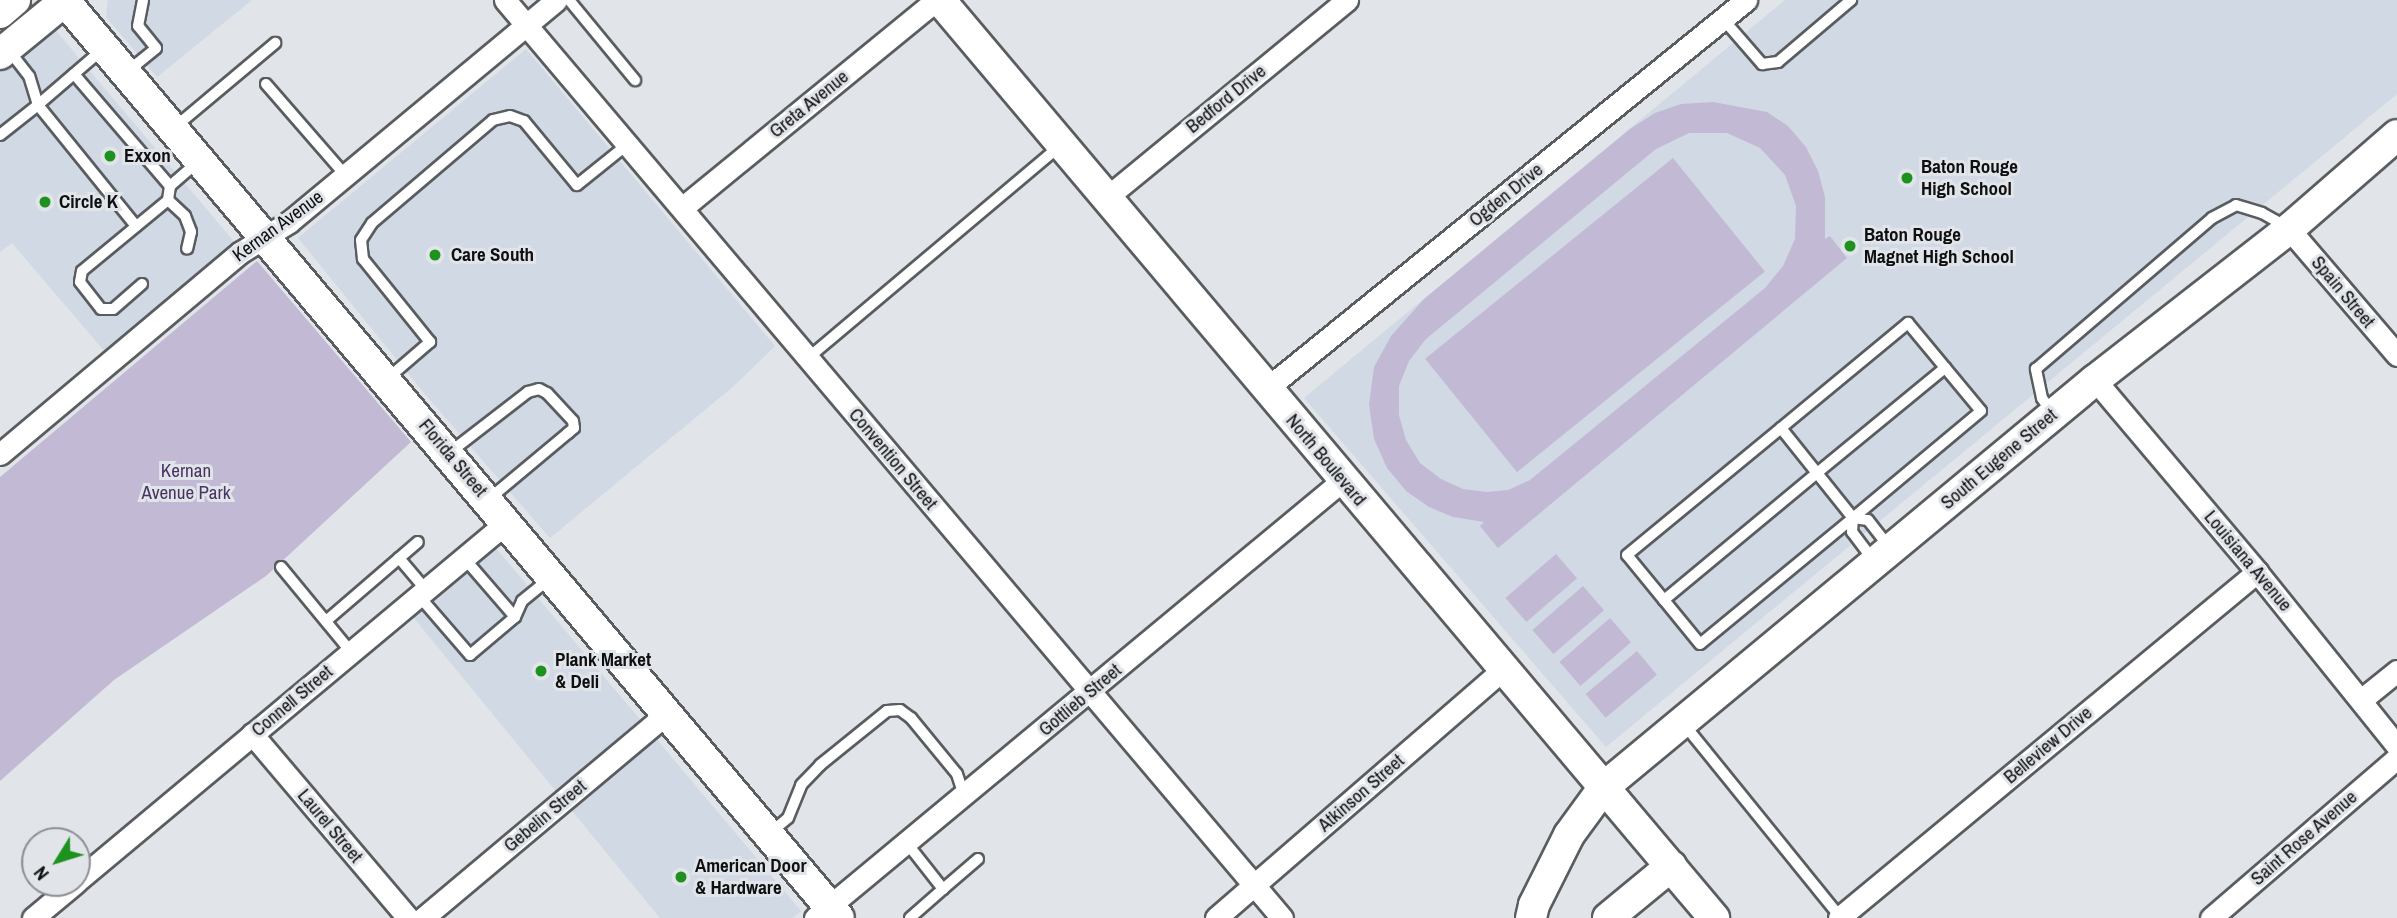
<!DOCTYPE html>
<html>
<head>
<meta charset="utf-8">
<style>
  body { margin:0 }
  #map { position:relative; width:2397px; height:918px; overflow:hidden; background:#e1e4e8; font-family:"Archivo Narrow",sans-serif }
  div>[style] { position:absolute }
  .built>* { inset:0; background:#d1d9e4 }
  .green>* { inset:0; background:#c2bad5; transform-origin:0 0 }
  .roads { filter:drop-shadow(2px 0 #5a5d60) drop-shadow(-2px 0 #5a5d60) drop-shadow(0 2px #5a5d60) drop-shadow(0 -2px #5a5d60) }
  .lane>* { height:10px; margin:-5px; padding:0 5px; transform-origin:5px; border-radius:5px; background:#fff }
  .street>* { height:21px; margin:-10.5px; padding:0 10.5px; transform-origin:10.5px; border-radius:10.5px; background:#fff }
  .secondary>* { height:30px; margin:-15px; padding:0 15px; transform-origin:15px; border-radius:15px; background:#fff }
  .dots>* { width:19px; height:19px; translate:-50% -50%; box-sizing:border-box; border:4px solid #e1e4e8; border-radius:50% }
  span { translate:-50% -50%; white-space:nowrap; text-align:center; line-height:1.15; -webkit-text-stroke:6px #e1e4e8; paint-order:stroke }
  .street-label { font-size:19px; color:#0e0f11 }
  .poi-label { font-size:19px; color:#0e0f11; font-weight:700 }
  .left { translate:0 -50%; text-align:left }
  .park-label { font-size:19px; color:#463562 }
  .north { position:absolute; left:21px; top:827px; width:70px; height:70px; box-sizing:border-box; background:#e1e4e8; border:2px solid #8d8f92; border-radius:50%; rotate:232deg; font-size:19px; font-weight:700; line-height:28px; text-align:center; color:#0e0f11 }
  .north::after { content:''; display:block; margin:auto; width:24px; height:32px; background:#1e921e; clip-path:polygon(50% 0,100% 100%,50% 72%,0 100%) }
</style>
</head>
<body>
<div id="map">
  <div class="built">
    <div style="clip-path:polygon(0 0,30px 0,236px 244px,106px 353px,12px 243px,0 252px)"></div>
    <div style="clip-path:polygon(108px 0,252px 0,157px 77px,106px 17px)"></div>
    <div style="clip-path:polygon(1785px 0,2397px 0,2397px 94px,1606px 747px,1304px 398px)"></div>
    <div style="clip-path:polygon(526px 49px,775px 346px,735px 385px,550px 538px,424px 393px,298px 238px)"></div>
    <div style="clip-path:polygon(495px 547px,801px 911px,793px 918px,660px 918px,409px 612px)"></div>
  </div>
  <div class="green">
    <div style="clip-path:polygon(evenodd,1713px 102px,1767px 112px,1788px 126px,1806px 147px,1818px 171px,1825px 197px,1825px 239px,1830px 236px,1847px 258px,1498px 548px,1480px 526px,1484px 522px,1453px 517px,1429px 507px,1406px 491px,1387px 468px,1374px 439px,1369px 405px,1374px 367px,1391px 336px,1424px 299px,1630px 129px,1655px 113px,1681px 104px,1713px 102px,1689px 133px,1727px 133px,1760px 148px,1785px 175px,1796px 206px,1795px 239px,1783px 266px,1765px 288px,1530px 480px,1508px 490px,1487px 492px,1463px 489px,1441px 479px,1420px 463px,1406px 440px,1399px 415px,1399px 386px,1409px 361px,1426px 339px,1656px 149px,1689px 133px)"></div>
    <div style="left:1673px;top:158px;width:146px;height:319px;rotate:51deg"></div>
    <div style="clip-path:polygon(257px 261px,411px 442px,266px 576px,114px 680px,0 781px,0 477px)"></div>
    <div style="left:1556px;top:554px;width:32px;height:67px;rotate:49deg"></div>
    <div style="left:1583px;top:586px;width:32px;height:67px;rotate:49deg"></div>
    <div style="left:1610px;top:618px;width:32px;height:67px;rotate:49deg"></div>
    <div style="left:1637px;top:651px;width:31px;height:67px;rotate:50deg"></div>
  </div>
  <div class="roads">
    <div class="lane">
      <div style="left:569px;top:0;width:104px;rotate:50.5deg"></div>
      <div style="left:1723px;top:19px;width:60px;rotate:49.1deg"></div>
      <div style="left:1762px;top:64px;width:16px;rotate:-7deg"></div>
      <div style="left:1778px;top:62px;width:96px;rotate:-40.3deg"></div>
      <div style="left:103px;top:49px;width:86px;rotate:139.3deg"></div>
      <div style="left:38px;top:105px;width:156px;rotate:51deg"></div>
      <div style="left:128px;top:71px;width:36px;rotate:-39deg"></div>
      <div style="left:156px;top:48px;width:28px;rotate:-129deg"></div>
      <div style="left:138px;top:26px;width:26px;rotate:-79deg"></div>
      <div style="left:74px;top:74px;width:148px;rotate:49.4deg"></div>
      <div style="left:266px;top:84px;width:121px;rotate:49deg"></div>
      <div style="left:175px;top:127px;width:131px;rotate:-40deg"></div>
      <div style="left:0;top:135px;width:48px;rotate:-38.3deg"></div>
      <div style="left:38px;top:105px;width:30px;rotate:-107deg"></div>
      <div style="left:29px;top:76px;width:33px;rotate:-128deg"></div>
      <div style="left:168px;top:200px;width:23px;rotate:43deg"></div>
      <div style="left:185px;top:216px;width:17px;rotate:69deg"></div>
      <div style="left:191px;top:232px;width:17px;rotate:103deg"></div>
      <div style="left:142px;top:284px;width:38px;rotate:139deg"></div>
      <div style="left:113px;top:309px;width:12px;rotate:180deg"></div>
      <div style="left:101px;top:309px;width:34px;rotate:-128deg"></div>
      <div style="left:80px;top:282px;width:11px;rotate:-80deg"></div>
      <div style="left:82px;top:271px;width:112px;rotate:-39.5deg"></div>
      <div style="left:168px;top:200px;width:14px;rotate:-82deg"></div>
      <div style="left:170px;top:186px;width:37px;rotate:-41deg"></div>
      <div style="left:808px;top:358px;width:331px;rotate:-40.1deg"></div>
      <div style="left:387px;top:379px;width:57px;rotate:-40.7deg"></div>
      <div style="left:430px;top:342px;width:107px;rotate:-128.9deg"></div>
      <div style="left:363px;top:259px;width:19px;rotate:-96deg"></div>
      <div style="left:361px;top:240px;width:20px;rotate:-57deg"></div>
      <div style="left:372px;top:223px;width:159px;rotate:-40.4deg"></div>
      <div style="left:493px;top:120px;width:17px;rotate:-13deg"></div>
      <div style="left:510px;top:116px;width:15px;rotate:20deg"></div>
      <div style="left:524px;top:121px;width:83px;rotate:50.4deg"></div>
      <div style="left:577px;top:185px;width:65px;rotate:-38.8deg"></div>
      <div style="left:2052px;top:412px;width:17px;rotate:-126deg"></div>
      <div style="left:2042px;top:398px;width:30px;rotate:-102deg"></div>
      <div style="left:2036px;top:369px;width:232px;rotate:-40.6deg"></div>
      <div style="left:2212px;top:218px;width:27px;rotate:-28deg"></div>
      <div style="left:2236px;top:205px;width:27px;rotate:17deg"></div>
      <div style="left:2262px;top:213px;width:29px;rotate:29deg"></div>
      <div style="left:449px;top:453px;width:100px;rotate:-37.7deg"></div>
      <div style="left:528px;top:392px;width:11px;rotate:-15deg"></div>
      <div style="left:539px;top:389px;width:9px;rotate:27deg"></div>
      <div style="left:547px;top:393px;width:38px;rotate:47deg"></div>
      <div style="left:573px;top:421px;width:7px;rotate:82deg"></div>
      <div style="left:574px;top:428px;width:8px;rotate:140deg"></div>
      <div style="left:568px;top:433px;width:104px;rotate:140.1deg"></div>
      <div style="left:1853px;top:518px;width:115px;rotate:-128.7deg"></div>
      <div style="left:1781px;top:428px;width:165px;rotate:-39.6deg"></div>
      <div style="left:1908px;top:323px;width:114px;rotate:50.3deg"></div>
      <div style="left:1981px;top:411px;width:167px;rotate:140.1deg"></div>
      <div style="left:1853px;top:518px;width:198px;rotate:140.5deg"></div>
      <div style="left:1700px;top:644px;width:57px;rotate:-129.3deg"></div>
      <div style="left:1664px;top:600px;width:199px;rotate:-39.7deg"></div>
      <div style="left:1817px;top:473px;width:166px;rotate:-39.4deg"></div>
      <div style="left:399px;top:558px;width:42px;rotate:49.8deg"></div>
      <div style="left:1874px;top:561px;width:36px;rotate:-127deg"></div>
      <div style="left:1852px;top:532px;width:14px;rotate:-86deg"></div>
      <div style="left:1853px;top:518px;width:15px;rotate:8deg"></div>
      <div style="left:1868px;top:520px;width:34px;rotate:52deg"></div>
      <div style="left:281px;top:567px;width:110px;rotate:50.5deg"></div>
      <div style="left:419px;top:596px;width:78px;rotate:49.2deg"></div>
      <div style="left:470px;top:655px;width:59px;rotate:-40.2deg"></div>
      <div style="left:515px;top:617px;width:78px;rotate:-130.8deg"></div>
      <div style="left:1664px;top:600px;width:58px;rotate:-129.4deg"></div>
      <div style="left:1627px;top:555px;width:200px;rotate:-39.5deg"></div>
      <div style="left:515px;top:617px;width:17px;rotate:-66deg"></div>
      <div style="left:522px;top:601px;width:35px;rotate:-39deg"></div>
      <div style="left:326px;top:621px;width:121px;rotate:-40.7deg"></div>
      <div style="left:1683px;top:723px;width:250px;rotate:51deg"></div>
      <div style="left:770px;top:833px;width:23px;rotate:-40deg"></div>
      <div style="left:788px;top:818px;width:35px;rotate:-68deg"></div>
      <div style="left:801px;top:785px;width:28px;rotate:-46deg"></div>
      <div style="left:820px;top:765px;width:86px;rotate:-38.9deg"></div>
      <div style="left:887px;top:711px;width:13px;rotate:-4deg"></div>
      <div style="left:900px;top:710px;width:14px;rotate:36deg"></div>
      <div style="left:911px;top:718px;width:72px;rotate:50.6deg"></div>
      <div style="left:957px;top:774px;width:23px;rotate:72deg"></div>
      <div style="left:906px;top:842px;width:60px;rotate:51.8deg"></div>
      <div style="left:943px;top:889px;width:44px;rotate:138.7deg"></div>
      <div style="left:943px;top:889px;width:46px;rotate:-40.6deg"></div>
    </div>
    <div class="street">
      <div style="left:505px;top:0;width:1203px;rotate:49.76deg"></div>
      <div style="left:1106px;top:198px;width:312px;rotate:-39.4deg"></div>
      <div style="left:682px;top:208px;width:328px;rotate:-39.3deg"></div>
      <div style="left:2289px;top:229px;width:166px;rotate:49.4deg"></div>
      <div style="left:2095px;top:380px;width:251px;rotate:49.8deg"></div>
      <div style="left:2257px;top:572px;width:223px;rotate:51.2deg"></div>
      <div style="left:1266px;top:389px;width:618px;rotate:-39.02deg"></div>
      <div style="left:0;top:454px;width:314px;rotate:-40deg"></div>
      <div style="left:241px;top:252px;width:57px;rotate:-32deg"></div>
      <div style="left:289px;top:222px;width:347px;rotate:-39.7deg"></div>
      <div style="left:2361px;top:700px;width:46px;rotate:-38.9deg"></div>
      <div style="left:252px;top:734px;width:241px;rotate:49.7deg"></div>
      <div style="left:77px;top:881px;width:560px;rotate:-39.86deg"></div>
      <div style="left:33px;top:918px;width:55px;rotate:-39.8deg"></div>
      <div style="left:423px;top:918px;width:319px;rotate:-40deg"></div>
      <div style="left:815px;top:918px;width:686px;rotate:-39.68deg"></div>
      <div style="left:1216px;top:918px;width:382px;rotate:-40.9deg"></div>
      <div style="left:1839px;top:918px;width:543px;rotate:-39.62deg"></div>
      <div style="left:2211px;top:918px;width:245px;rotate:-40.7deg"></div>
    </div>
    <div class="secondary">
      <div style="left:64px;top:0;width:1201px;rotate:49.83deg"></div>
      <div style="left:940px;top:0;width:1201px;rotate:49.86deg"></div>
      <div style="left:0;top:13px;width:20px;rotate:-41deg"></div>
      <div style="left:0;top:54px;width:85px;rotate:-39.3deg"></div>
      <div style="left:1531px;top:918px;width:13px;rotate:-77deg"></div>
      <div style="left:1534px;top:905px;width:78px;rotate:-63.4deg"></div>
      <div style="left:1569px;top:835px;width:59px;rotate:-53.9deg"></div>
      <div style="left:1604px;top:787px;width:638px;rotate:-39.66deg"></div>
      <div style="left:2095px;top:380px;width:246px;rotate:-37.9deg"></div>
      <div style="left:2289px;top:229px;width:143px;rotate:-41deg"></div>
      <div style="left:1608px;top:918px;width:82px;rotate:-39.5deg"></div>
    </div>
  </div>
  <div class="dots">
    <div style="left:110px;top:156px;background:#1e921e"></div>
    <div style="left:1907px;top:178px;background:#1e921e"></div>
    <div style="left:45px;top:202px;background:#1e921e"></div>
    <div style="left:1850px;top:246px;background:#1e921e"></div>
    <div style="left:435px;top:255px;background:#1e921e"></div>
    <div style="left:541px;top:671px;background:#1e921e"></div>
    <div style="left:681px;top:877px;background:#1e921e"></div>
  </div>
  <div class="street-label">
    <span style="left:1226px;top:99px;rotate:-39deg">Bedford Drive</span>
    <span style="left:809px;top:104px;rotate:-39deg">Greta Avenue</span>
    <span style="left:1506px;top:195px;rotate:-39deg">Ogden Drive</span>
    <span style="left:278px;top:226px;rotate:-36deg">Kernan Avenue</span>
    <span style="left:2343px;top:292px;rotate:50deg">Spain Street</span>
    <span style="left:453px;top:458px;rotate:50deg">Florida Street</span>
    <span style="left:893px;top:459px;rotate:50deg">Convention Street</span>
    <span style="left:1999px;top:459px;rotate:-40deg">South Eugene Street</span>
    <span style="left:1326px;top:460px;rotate:50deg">North Boulevard</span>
    <span style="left:2248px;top:561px;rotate:50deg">Louisiana Avenue</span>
    <span style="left:1080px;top:700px;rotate:-40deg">Gottlieb Street</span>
    <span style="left:292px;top:701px;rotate:-40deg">Connell Street</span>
    <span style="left:2048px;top:745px;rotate:-40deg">Belleview Drive</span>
    <span style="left:1361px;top:793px;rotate:-41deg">Atkinson Street</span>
    <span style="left:545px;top:816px;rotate:-40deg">Gebelin Street</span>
    <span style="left:330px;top:826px;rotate:50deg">Laurel Street</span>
    <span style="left:2304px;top:838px;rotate:-41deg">Saint Rose Avenue</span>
  </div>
  <div class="poi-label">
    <span class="left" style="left:124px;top:156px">Exxon</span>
    <span class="left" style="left:1921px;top:178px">Baton Rouge<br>High School</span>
    <span class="left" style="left:59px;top:202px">Circle K</span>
    <span class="left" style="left:1864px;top:246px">Baton Rouge<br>Magnet High School</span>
    <span class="left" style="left:451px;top:255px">Care South</span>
    <span class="left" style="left:555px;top:671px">Plank Market<br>&amp; Deli</span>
    <span class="left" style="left:695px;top:877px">American Door<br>&amp; Hardware</span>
  </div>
  <div class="park-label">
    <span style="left:186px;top:482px">Kernan<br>Avenue Park</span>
  </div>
  <div class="north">N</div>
</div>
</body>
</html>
